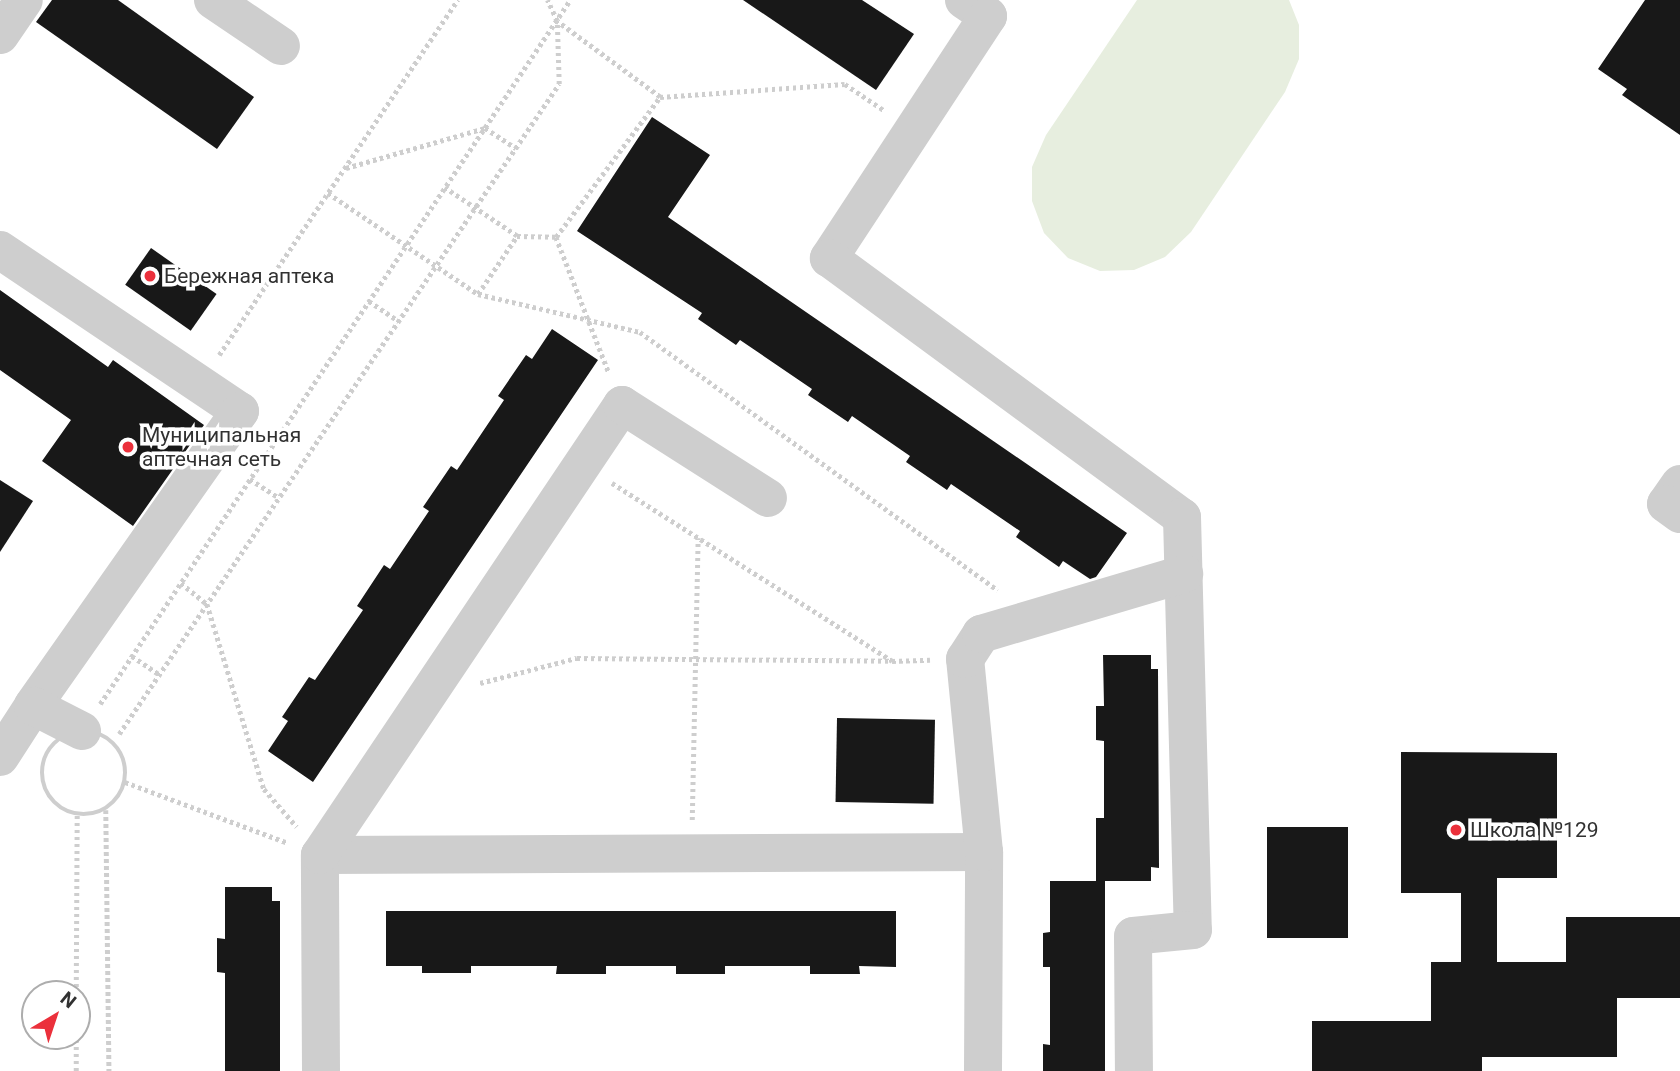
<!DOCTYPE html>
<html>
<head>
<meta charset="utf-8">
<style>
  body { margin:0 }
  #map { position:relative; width:1680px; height:1071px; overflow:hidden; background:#fff; font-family:Roboto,sans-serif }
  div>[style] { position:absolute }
  .green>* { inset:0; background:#e7eedf }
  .building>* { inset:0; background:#181818; transform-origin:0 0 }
  .path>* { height:4.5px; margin-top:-2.25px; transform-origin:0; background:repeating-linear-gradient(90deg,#cecece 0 3.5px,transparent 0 7px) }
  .path>.ring { margin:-2.25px; padding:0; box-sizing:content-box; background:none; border:4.5px solid #cecece; border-radius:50% }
  .minor>* { height:38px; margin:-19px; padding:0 19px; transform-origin:19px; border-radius:19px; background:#cecece }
  .dots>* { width:19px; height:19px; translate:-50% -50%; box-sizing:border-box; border:4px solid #fff; border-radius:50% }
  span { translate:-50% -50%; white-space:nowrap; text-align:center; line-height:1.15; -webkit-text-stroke:7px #fff; paint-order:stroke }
  .poi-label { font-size:21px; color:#313131 }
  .left { translate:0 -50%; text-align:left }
  .north { position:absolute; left:21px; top:980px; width:70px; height:70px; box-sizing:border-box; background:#fff; border:2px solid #adadad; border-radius:50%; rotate:39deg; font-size:19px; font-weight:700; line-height:28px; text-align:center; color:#313131 }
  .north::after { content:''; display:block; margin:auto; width:24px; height:32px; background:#eb303b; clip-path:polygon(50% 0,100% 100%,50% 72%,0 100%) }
</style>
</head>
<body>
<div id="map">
  <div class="green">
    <div style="clip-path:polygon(1137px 0,1289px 0,1299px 25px,1299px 59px,1285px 92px,1191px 232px,1165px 257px,1134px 270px,1100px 271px,1068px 258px,1044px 233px,1032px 201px,1032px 167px,1046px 135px)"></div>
  </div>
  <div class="building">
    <div style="clip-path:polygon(52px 0,118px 0,254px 97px,217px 149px,36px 22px)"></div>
    <div style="clip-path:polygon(743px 0,862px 0,914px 34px,876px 90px)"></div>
    <div style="clip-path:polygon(1645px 0,1680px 0,1680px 135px,1622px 95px,1627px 89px,1598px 69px)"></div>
    <div style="clip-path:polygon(652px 117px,710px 155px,668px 217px,1127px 533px,1096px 577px,1090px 579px,1063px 561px,1059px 567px,1016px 537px,1020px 531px,951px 484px,947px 490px,906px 462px,910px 456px,852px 416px,848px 422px,808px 395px,812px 389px,740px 340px,736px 345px,698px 319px,702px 313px,577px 231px)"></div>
    <div style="left:151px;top:248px;width:80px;height:45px;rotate:35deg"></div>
    <div style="clip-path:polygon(0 290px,108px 367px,113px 360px,204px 425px,133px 526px,42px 461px,71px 420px,0 370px)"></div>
    <div style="clip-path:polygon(552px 329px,598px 360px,313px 782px,268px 751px,288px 721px,282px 717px,309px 677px,315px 680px,363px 610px,357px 606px,384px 565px,390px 569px,429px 511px,423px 507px,451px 466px,457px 470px,504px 400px,498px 396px,526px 355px,532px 359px)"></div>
    <div style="clip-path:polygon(0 480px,33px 501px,0 552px)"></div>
    <div style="clip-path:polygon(1103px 655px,1151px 655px,1151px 669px,1158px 669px,1159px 868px,1151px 867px,1151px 881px,1096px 881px,1096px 818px,1104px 818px,1104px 741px,1096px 740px,1096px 706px,1104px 706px)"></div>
    <div style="left:837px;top:718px;width:98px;height:84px;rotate:1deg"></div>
    <div style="clip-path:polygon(1401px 752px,1557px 753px,1557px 878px,1497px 878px,1497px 962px,1566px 962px,1566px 917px,1680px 917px,1680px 998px,1617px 998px,1617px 1057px,1482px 1057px,1482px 1071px,1312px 1071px,1312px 1021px,1431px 1021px,1431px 962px,1461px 962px,1461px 893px,1401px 893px)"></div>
    <div style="left:1267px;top:827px;width:81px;height:111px"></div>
    <div style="clip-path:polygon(1050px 881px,1105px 881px,1105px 1071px,1043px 1071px,1043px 1044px,1050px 1045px,1050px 967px,1043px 967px,1043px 933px,1050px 932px)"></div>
    <div style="clip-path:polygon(225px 887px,272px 887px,272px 901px,280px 901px,280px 1071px,225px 1071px,225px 973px,217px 972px,217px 938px,225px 939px)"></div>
    <div style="clip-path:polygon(386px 911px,896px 911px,896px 967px,859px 966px,860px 974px,810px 974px,810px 966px,725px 966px,725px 974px,676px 974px,676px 966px,606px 966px,606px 974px,556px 974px,557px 966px,471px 966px,471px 973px,422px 973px,422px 966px,386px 966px)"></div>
  </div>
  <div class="path">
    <div style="left:660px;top:97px;width:185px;rotate:-4deg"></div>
    <div style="left:845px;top:84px;width:48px;rotate:34deg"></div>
    <div style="left:346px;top:168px;width:145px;rotate:-16.1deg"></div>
    <div style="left:485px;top:128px;width:37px;rotate:33deg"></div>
    <div style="left:328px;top:193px;width:181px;rotate:34deg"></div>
    <div style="left:478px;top:294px;width:70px;rotate:-56.1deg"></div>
    <div style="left:517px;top:236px;width:87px;rotate:-146.3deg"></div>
    <div style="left:517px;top:236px;width:39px;rotate:1deg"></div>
    <div style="left:556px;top:237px;width:174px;rotate:-53.4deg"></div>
    <div style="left:660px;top:97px;width:127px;rotate:-143.7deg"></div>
    <div style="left:556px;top:237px;width:146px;rotate:68.7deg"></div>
    <div style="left:478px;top:294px;width:166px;rotate:13.2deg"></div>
    <div style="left:640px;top:332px;width:441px;rotate:35.8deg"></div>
    <div style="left:369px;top:301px;width:36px;rotate:34deg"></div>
    <div style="left:219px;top:355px;width:428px;rotate:-56.1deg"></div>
    <div style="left:250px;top:479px;width:35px;rotate:33deg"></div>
    <div style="left:612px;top:483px;width:332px;rotate:32.4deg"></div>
    <div style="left:892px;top:661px;width:38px;rotate:-2deg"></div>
    <div style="left:181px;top:583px;width:33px;rotate:39deg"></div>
    <div style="left:207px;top:604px;width:194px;rotate:72.9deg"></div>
    <div style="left:264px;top:789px;width:50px;rotate:49deg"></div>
    <div style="left:132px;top:656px;width:32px;rotate:34deg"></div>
    <div style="left:480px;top:683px;width:100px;rotate:-14.5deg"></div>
    <div style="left:577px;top:658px;width:315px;rotate:0.5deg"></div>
    <div style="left:100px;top:704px;width:846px;rotate:-56.27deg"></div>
    <div class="ring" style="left:42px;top:731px;width:79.5px;height:79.5px"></div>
    <div style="left:119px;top:734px;width:785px;rotate:-55.91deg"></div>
    <div style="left:559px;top:84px;width:63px;rotate:-91.8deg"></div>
    <div style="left:557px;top:21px;width:23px;rotate:-115deg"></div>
    <div style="left:125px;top:782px;width:174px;rotate:20.5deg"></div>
    <div style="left:106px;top:810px;width:261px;rotate:89.3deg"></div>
    <div style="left:692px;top:820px;width:282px;rotate:-88.8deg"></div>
    <div style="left:76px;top:994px;width:179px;rotate:-89.7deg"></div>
    <div style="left:76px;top:1071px;width:35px;rotate:-90deg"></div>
  </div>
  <div class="minor">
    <div style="left:213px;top:0;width:82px;rotate:34.1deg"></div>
    <div style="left:964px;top:0;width:29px;rotate:34deg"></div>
    <div style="left:988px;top:16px;width:290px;rotate:123.3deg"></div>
    <div style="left:829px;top:258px;width:438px;rotate:36.3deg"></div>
    <div style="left:1182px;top:517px;width:413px;rotate:88.5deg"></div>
    <div style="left:1193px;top:930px;width:60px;rotate:174.3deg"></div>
    <div style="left:1133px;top:936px;width:135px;rotate:89.6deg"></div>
    <div style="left:0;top:35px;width:42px;rotate:-55.6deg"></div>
    <div style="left:0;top:250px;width:289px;rotate:33.9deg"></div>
    <div style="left:240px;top:411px;width:360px;rotate:125.1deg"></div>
    <div style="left:1680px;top:484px;width:24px;rotate:125deg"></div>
    <div style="left:1666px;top:504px;width:17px;rotate:36deg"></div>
    <div style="left:0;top:757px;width:61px;rotate:-57.1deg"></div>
    <div style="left:33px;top:706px;width:55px;rotate:27deg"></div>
    <div style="left:320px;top:855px;width:664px;rotate:-0.26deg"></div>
    <div style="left:321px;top:1071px;width:216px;rotate:-90.3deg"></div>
    <div style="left:320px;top:855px;width:542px;rotate:-56.13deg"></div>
    <div style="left:622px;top:405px;width:173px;rotate:32.5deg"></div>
    <div style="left:983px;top:1071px;width:219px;rotate:-89.7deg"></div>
    <div style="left:984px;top:852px;width:194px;rotate:-95.6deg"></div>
    <div style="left:965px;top:659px;width:30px;rotate:-57deg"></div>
    <div style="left:981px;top:634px;width:212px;rotate:-16.5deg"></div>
  </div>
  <div class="dots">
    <div style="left:150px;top:276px;background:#eb303b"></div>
    <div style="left:128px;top:447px;background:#eb303b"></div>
    <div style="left:1456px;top:830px;background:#eb303b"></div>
  </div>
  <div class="poi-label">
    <span class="left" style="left:164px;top:276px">Бережная аптека</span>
    <span class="left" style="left:142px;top:447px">Муниципальная<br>аптечная сеть</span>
    <span class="left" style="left:1470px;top:830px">Школа №129</span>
  </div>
  <div class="north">N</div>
</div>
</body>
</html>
